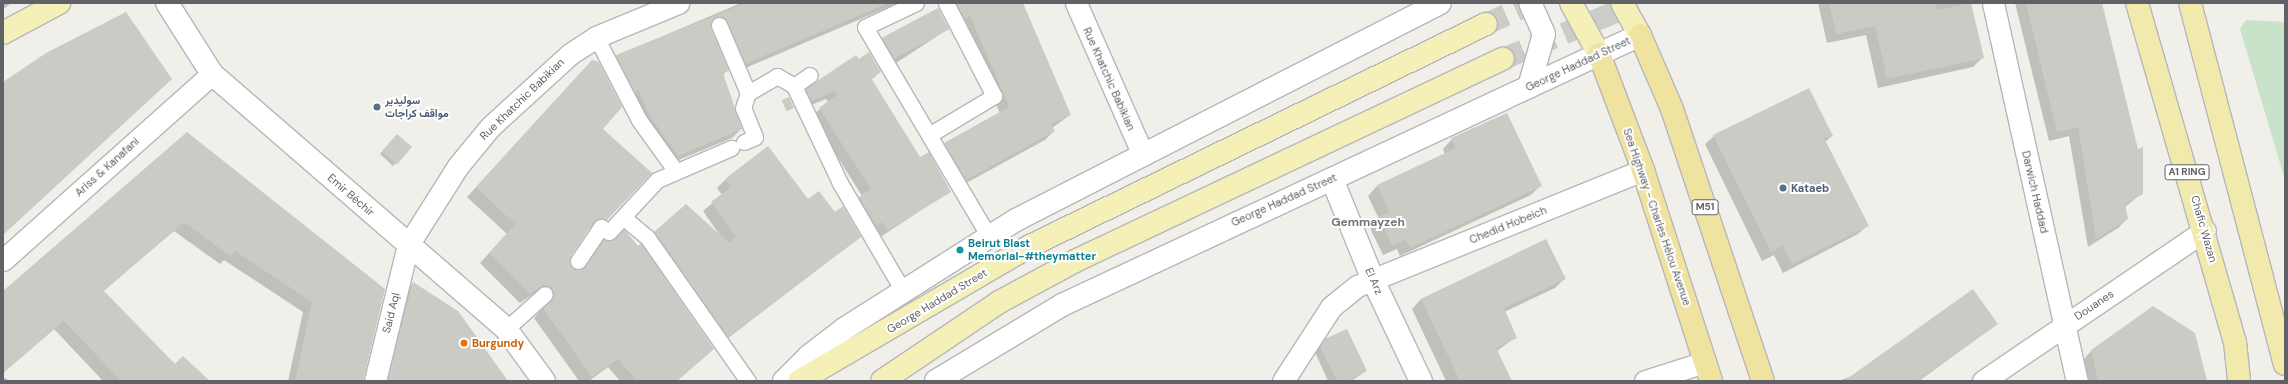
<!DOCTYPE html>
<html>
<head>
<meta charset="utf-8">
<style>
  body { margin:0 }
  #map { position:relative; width:2288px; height:384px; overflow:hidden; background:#f0efe9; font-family:"DM Sans",Vazirmatn,sans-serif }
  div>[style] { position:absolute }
  .green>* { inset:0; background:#c9e3cb }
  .shadow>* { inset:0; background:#0003 }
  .building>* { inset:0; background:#cbcac4; transform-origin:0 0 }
  .primary-tunnel>* { height:22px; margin-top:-11px; transform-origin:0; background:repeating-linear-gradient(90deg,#ccccc8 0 22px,transparent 0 33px) }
  .roads { filter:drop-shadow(1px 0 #b5b7bb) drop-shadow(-1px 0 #b5b7bb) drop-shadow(0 1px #b5b7bb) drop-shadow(0 -1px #b5b7bb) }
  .pedestrian>* { height:15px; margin:-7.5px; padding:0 7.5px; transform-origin:7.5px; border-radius:7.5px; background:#fff }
  .minor>* { height:21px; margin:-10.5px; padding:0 10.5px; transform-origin:10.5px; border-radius:10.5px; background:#fff }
  .tertiary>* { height:22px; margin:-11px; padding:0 11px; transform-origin:11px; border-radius:11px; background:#fff }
  .secondary>* { height:22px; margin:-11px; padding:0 11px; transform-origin:11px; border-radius:11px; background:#fff }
  .primary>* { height:22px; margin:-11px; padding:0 11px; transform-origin:11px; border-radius:11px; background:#f5f0b8 }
  .trunk>* { height:22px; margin:-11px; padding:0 11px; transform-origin:11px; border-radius:11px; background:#f2e9ac }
  .motorway>* { height:22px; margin:-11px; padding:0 11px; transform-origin:11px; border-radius:11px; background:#f0e29f }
  .dots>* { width:11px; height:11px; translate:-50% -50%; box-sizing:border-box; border:2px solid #fff; border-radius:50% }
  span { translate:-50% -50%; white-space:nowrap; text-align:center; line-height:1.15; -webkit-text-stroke:4px #fff; paint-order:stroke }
  .shield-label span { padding:1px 3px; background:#fff; border:1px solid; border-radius:3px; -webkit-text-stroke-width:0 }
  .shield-label { font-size:10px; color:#606266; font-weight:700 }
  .street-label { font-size:11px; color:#606266 }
  .service-label { font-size:11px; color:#4e5e75; font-weight:700 }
  .left { translate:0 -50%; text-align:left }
  .culture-label { font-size:11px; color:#0d838f; font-weight:700 }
  .food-label { font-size:11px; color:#c56008; font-weight:700 }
  .neighbourhood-label { font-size:12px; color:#717478; font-weight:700 }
  .frame { position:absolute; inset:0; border:4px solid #606266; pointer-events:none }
</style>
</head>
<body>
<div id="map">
  <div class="green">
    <div style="clip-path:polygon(2246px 20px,2285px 22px,2285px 180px,2240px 29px)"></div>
  </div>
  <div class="shadow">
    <div style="clip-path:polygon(3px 3px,12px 3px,3px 9px)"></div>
    <div style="clip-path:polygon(741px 3px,898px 3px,736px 72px,718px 30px,710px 27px,727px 70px,723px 75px,741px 129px,732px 138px,669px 164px,607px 65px,616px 56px)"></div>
    <div style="clip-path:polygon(950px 3px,1022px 3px,1070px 115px,1052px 128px,1054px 131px,1045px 140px,957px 188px,936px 153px,1000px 113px)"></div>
    <div style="clip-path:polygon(1818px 3px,1970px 3px,1982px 58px,1973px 67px,1878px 88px,1866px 35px,1827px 43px)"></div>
    <div style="clip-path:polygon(2015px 3px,2101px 3px,2142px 193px,2125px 207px,2127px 219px,2118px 228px,2088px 247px,2069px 136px,2049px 141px)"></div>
    <div style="clip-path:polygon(948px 29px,890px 67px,879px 49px,885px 43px)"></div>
    <div style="clip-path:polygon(858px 60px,880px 72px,871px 80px,920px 158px,950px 191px,879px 238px,851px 206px,862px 196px,812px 116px,828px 102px,826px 99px,803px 108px,798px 98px)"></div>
    <div style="clip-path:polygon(583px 70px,601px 129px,607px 220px,597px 229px,588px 228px,570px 256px,569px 265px,580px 269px,604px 240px,713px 349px,677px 381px,620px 381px,608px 367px,589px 381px,579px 381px,534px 318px,544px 307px,543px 298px,533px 294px,520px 303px,480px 263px,507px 234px,467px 197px)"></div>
    <div style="clip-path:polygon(187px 133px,384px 290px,363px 381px,288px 381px,303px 312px,224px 260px,220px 264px,174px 231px,103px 291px,175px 366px,208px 381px,103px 381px,54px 329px,3px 373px,3px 293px)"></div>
    <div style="clip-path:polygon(1714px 136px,1832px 136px,1825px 142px,1867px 226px,1858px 234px,1783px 273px,1774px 255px,1762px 261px,1705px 144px)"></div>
    <div style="clip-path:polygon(394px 138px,410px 147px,393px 166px,380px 154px)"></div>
    <div style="clip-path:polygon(1452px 139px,1540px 186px,1531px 195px,1400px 256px,1397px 249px,1383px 255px,1370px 228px,1379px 219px,1368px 196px,1377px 186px,1445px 155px,1443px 149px)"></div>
    <div style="clip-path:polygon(726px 179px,808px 201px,834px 213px,860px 237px,719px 345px,646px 241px,655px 232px,719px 234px,703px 211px,722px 195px,717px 188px)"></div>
    <div style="clip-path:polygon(1546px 240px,1564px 279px,1555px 288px,1504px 312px,1516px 337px,1497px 351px,1511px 381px,1446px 381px,1412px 309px,1421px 299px)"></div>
    <div style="clip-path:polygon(413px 283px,507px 381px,381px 381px,404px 292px)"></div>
    <div style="clip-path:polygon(1997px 324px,1919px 381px,1839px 381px,1854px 375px)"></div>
    <div style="clip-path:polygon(1325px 340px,1366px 371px,1351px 381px,1328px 381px,1315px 352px)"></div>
    <div style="clip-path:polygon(2092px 350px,2206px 381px,2087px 381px,2083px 360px)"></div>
    <div style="clip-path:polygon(3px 377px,10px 381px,3px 381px)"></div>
  </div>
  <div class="building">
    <div style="clip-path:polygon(746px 3px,888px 3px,745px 64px,727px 21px,715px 17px,711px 28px,729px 71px,723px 73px,742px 129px,678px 156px,649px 115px,638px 89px,635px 93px,616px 55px)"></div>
    <div style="clip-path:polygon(956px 3px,1023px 3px,1071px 115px,1051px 124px,1055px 131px,966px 180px,944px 143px,1009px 107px,970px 16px,965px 19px)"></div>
    <div style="clip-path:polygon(1829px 3px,1935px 3px,1936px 10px,1971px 3px,1984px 58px,1887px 79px,1875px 26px,1836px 34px)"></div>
    <div style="clip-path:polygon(2026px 3px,2102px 3px,2138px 149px,2143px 147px,2143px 194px,2125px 204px,2128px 219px,2096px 239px,2078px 127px,2057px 132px)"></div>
    <div style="left:938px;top:8px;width:24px;height:64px;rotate:62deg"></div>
    <div style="clip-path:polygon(126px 12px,172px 79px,3px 235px,3px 82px,46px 53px)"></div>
    <div style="clip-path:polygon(869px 52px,881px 72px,871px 78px,920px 157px,929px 152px,951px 192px,887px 231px,882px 222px,876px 226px,859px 197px,871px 189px,819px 108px,837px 95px,835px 91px,811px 101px,805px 89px,856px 55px,859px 59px)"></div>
    <div style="clip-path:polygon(592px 60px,599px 62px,622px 107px,603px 129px,652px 173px,607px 220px,601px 218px,594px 222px,571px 256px,570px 265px,582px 269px,604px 239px,613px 240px,624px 229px,638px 246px,641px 243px,714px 349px,677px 381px,637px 381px,618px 359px,592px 377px,543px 308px,553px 297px,552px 288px,543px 285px,530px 294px,489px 253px,515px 224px,476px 187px)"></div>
    <div style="clip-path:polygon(1809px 88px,1833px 136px,1824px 138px,1869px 226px,1792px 264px,1783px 246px,1771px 252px,1713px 135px)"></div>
    <div style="left:789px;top:97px;width:12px;height:8px;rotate:66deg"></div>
    <div style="clip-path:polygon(1507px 113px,1542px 186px,1410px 248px,1406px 240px,1392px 246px,1379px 217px,1389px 212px,1377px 185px,1456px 148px,1451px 138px)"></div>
    <div style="clip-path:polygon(187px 132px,385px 289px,363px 381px,295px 381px,312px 302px,235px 251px,230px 256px,184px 222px,104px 291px,175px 364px,183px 356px,210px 381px,121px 381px,64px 321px,3px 373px,3px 291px)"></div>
    <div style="left:397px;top:134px;width:20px;height:23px;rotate:41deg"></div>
    <div style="clip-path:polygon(768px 146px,808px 199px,819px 191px,835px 212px,843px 206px,861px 237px,728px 337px,654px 232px,686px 204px,729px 243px,736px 237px,711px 202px,731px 187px,725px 179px)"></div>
    <div style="clip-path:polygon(1546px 239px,1566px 279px,1504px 308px,1517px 338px,1496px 348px,1512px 381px,1460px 381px,1421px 299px)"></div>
    <div style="clip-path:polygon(413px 282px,458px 311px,508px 381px,387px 381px)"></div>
    <div style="clip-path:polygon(1973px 289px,1998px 324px,1917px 381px,1844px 381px)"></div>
    <div style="clip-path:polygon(2153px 306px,2195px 333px,2207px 381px,2098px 381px,2091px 350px)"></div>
    <div style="clip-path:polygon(1347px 329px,1367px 371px,1346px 381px,1337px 381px,1320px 346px,1325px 339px)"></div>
  </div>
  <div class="primary-tunnel">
    <div style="left:1486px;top:24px;width:51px;rotate:-24.1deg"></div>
    <div style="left:1503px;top:59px;width:145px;rotate:-22.7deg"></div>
  </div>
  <div class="roads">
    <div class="pedestrian">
      <div style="left:916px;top:3px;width:56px;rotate:154.8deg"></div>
      <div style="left:865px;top:27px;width:244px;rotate:59.4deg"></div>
      <div style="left:719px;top:25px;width:74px;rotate:66.9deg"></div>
      <div style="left:596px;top:37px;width:93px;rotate:62.6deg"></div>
      <div style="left:639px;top:120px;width:62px;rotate:54.2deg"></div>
      <div style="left:794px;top:86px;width:107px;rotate:64.6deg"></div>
      <div style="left:840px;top:183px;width:123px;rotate:59.7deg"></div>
      <div style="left:929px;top:135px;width:76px;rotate:-31deg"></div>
      <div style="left:994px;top:96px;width:105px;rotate:-117.3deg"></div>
      <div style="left:744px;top:142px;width:12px;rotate:-24deg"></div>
      <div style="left:755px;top:137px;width:31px;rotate:-112deg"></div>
      <div style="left:743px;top:108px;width:16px;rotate:-72deg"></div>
      <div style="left:748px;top:93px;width:34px;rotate:-30deg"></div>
      <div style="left:777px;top:76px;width:20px;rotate:30deg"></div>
      <div style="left:794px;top:86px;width:19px;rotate:-35deg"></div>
      <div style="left:623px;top:217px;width:31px;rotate:40deg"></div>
      <div style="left:647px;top:237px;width:176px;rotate:55deg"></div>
      <div style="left:578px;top:261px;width:41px;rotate:-55.9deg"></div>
      <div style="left:601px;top:227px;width:9px;rotate:32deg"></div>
      <div style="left:609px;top:232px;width:71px;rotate:-47.3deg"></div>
      <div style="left:657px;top:180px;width:81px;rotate:-23.4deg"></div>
      <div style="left:506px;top:329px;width:52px;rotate:-41.9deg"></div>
    </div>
    <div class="minor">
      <div style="left:1076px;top:3px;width:166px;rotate:66.2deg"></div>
      <div style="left:1993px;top:3px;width:387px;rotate:77.5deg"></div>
      <div style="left:3px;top:260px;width:280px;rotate:-41.7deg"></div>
      <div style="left:375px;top:381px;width:140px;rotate:-76.4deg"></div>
      <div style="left:408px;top:245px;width:93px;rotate:-57.7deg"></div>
      <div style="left:458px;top:166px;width:50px;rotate:-50.6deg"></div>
      <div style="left:490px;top:127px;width:108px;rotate:-42.4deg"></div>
      <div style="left:570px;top:54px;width:31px;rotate:-33deg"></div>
      <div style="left:596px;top:37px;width:89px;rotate:-22.5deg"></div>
      <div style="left:1283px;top:381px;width:88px;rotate:-57deg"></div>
      <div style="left:1331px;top:307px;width:33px;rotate:-39deg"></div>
      <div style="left:1357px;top:286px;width:309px;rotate:-22.1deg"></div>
      <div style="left:1645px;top:381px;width:63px;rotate:-17.6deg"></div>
      <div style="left:1983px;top:381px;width:268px;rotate:-34.2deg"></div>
    </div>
    <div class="tertiary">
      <div style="left:167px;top:3px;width:84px;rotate:57.6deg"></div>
      <div style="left:212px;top:74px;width:389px;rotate:40.9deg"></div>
      <div style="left:506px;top:329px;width:64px;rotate:53.8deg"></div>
      <div style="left:1332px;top:179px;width:109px;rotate:67.9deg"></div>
      <div style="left:1373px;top:280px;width:112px;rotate:64.6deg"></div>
    </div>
    <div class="secondary">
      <div style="left:1529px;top:87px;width:55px;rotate:-74.2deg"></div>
      <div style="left:1544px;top:34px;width:34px;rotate:-114deg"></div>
      <div style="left:784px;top:381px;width:35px;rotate:-45deg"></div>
      <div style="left:809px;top:356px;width:44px;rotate:-37.6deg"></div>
      <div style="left:844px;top:329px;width:204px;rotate:-32.4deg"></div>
      <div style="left:1016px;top:220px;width:476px;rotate:-27.1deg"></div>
      <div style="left:936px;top:381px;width:147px;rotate:-31.1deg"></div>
      <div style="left:1062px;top:305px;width:638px;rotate:-25.04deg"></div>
    </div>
    <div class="primary">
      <div style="left:1571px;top:3px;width:58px;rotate:61.2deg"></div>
      <div style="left:1622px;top:3px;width:37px;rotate:61deg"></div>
      <div style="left:3px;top:33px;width:64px;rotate:-28.2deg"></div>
      <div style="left:799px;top:381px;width:268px;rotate:-30.3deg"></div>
      <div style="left:1030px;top:246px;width:507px;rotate:-25.96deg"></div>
      <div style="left:882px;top:381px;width:143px;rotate:-33.9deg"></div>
      <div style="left:1001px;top:301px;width:86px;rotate:-28.3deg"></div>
      <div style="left:1077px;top:260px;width:471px;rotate:-25.3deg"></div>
    </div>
    <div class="trunk">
      <div style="left:2137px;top:3px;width:353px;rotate:73.9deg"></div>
      <div style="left:2235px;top:342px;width:39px;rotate:84deg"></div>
      <div style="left:2190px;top:3px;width:373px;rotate:75.3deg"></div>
    </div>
    <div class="motorway">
      <div style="left:1640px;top:35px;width:81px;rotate:66.6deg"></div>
      <div style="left:1672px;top:109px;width:287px;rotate:71.5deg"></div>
      <div style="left:1599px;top:54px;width:124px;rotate:69.2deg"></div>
      <div style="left:1643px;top:170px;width:222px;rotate:72.1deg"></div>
    </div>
  </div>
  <div class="dots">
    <div style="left:377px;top:107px;background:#5c6f8a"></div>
    <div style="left:1783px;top:188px;background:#5c6f8a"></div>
    <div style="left:960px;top:250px;background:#0f9aa8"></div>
    <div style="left:464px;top:343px;background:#e8710a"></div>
  </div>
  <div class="shield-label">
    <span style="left:2187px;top:172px">A1 RING</span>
    <span style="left:1705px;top:207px">M51</span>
  </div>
  <div class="street-label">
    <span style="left:1578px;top:64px;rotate:-25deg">George Haddad Street</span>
    <span style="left:1109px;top:79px;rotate:66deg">Rue Khatchic Babikian</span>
    <span style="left:522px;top:99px;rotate:-44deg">Rue Khatchic Babikian</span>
    <span style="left:107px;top:167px;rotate:-42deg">Ariss &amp; Kanafani</span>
    <span style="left:2035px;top:192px;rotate:77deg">Darwich Haddad</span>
    <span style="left:351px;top:195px;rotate:41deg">Emir Béchir</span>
    <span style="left:1284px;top:200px;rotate:-24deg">George Haddad Street</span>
    <span style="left:1657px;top:217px;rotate:71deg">Sea Highway - Charles Hélou Avenue</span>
    <span style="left:1508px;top:225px;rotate:-22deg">Chedid Hobeich</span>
    <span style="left:2204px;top:229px;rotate:74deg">Chafic Wazan</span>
    <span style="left:1374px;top:281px;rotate:66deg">El Arz</span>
    <span style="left:937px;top:301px;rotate:-31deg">George Haddad Street</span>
    <span style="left:2094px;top:305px;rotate:-34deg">Douanes</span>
    <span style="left:391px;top:313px;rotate:-76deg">Said Aql</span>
  </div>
  <div class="service-label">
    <span class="left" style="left:385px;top:107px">سوليدير<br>مواقف كراجات</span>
    <span class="left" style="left:1791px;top:188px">Kataeb</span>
  </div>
  <div class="culture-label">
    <span class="left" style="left:968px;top:250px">Beirut Blast<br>Memorial-#theymatter</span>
  </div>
  <div class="food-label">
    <span class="left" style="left:472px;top:343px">Burgundy</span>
  </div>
  <div class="neighbourhood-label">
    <span style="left:1368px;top:223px">Gemmayzeh</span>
  </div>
  <div class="frame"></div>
</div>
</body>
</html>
